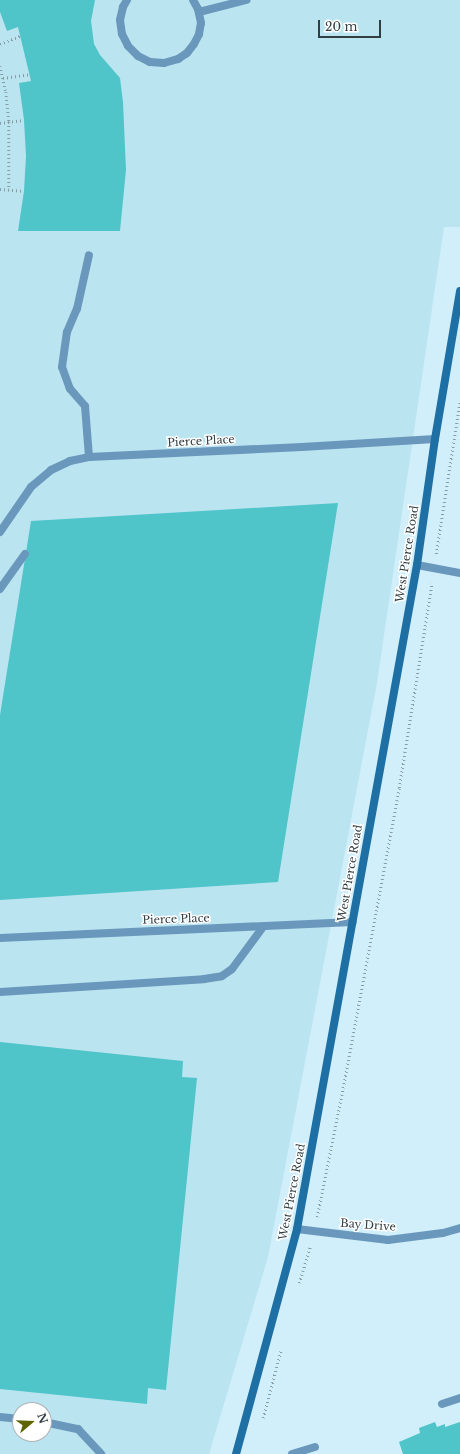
<!DOCTYPE html>
<html>
<head>
<meta charset="utf-8">
<style>
  body { margin:0 }
  #map { position:relative; width:460px; height:1454px; overflow:hidden; background:#d0effb; font-family:"Libre Baskerville",serif }
  div>[style] { position:absolute }
  .built>* { inset:0; background:#bbe4f1 }
  .building>* { inset:0; background:#4fc4c9 }
  .path>* { height:2.5px; margin-top:-1.25px; transform-origin:0; background:repeating-linear-gradient(90deg,#879ea6 0 1px,transparent 0 4px) }
  .lane>* { height:8px; margin:-4px; padding:0 4px; transform-origin:4px; border-radius:4px; background:#6a98bc }
  .street>* { height:8px; margin:-4px; padding:0 4px; transform-origin:4px; border-radius:4px; background:#6a98bc }
  .secondary>* { height:8px; margin:-4px; padding:0 4px; transform-origin:4px; border-radius:4px; background:#1e6fa3 }
  span { translate:-50% -50%; white-space:nowrap; text-align:center; line-height:1.15; -webkit-text-stroke:3px #fff; paint-order:stroke }
  .street-label { font-size:11px; color:#313e42 }
  .north { position:absolute; left:12px; top:1402px; width:40px; height:40px; box-sizing:border-box; background:#fff; border:1px solid #adb2b3; border-radius:50%; rotate:71deg; font-size:11px; font-weight:700; line-height:16px; text-align:center; color:#313e42 }
  .north::after { content:''; display:block; margin:auto; width:14px; height:18px; background:#5f6400; clip-path:polygon(50% 0,100% 100%,50% 72%,0 100%) }
  .scale { position:absolute; left:318px; top:20px; width:63px; height:18px; box-sizing:border-box; border:2px solid #313e42; border-top:0; padding-left:5px; font-size:12px; line-height:14px; white-space:nowrap; color:#313e42; -webkit-text-stroke:3px #fff; paint-order:stroke }
</style>
</head>
<body>
<div id="map">
  <div class="built">
    <div style="clip-path:polygon(evenodd,0 0,460px 0,460px 227px,444px 227px,377px 683px,268px 1257px,209px 1454px,0 1454px,0 0,20px 1410px,44px 1410px,44px 1434px,20px 1434px,20px 1410px)"></div>
  </div>
  <div class="building">
    <div style="clip-path:polygon(0 0,95px 0,91px 21px,94px 44px,100px 55px,120px 78px,123px 102px,126px 170px,120px 231px,18px 231px,24px 191px,26px 156px,24px 120px,19px 83px,31px 81px,18px 27px,7px 31px,0 12px)"></div>
    <div style="clip-path:polygon(338px 503px,278px 882px,0 900px,0 715px,31px 521px)"></div>
    <div style="clip-path:polygon(0 1042px,183px 1061px,182px 1077px,197px 1078px,166px 1390px,148px 1388px,147px 1404px,0 1389px)"></div>
    <div style="clip-path:polygon(435px 1422px,437px 1427px,445px 1424px,445px 1427px,460px 1422px,460px 1454px,403px 1454px,399px 1442px,420px 1433px,419px 1428px)"></div>
  </div>
  <div class="path">
    <div style="left:0;top:44px;width:22px;rotate:-22deg"></div>
    <div style="left:0;top:66px;width:27px;rotate:77deg"></div>
    <div style="left:6px;top:92px;width:30px;rotate:84deg"></div>
    <div style="left:9px;top:122px;width:68px;rotate:90deg"></div>
    <div style="left:3px;top:78px;width:27px;rotate:-8deg"></div>
    <div style="left:0;top:123px;width:24px;rotate:-7deg"></div>
    <div style="left:0;top:189px;width:24px;rotate:5deg"></div>
    <div style="left:436px;top:554px;width:155px;rotate:-81.1deg"></div>
    <div style="left:317px;top:1217px;width:132px;rotate:-78.6deg"></div>
    <div style="left:343px;top:1088px;width:305px;rotate:-79.4deg"></div>
    <div style="left:399px;top:788px;width:208px;rotate:-80.9deg"></div>
    <div style="left:299px;top:1283px;width:39px;rotate:-73deg"></div>
    <div style="left:263px;top:1418px;width:70px;rotate:-75.2deg"></div>
  </div>
  <div class="lane">
    <div style="left:127px;top:0;width:8px;rotate:120deg"></div>
    <div style="left:123px;top:7px;width:13px;rotate:103deg"></div>
    <div style="left:120px;top:20px;width:14px;rotate:82deg"></div>
    <div style="left:122px;top:34px;width:13px;rotate:63deg"></div>
    <div style="left:128px;top:46px;width:14px;rotate:45deg"></div>
    <div style="left:138px;top:56px;width:13px;rotate:27deg"></div>
    <div style="left:150px;top:62px;width:14px;rotate:4deg"></div>
    <div style="left:164px;top:63px;width:15px;rotate:-16deg"></div>
    <div style="left:178px;top:59px;width:11px;rotate:-34deg"></div>
    <div style="left:187px;top:53px;width:11px;rotate:-52deg"></div>
    <div style="left:194px;top:44px;width:11px;rotate:-63deg"></div>
    <div style="left:199px;top:34px;width:11px;rotate:-80deg"></div>
    <div style="left:201px;top:23px;width:14px;rotate:-102deg"></div>
    <div style="left:198px;top:9px;width:10px;rotate:-119deg"></div>
    <div style="left:199px;top:12px;width:49px;rotate:-14.3deg"></div>
    <div style="left:89px;top:457px;width:51px;rotate:-94.5deg"></div>
    <div style="left:85px;top:406px;width:23px;rotate:-131deg"></div>
    <div style="left:70px;top:389px;width:23px;rotate:-110deg"></div>
    <div style="left:62px;top:367px;width:35px;rotate:-82deg"></div>
    <div style="left:67px;top:332px;width:25px;rotate:-67deg"></div>
    <div style="left:77px;top:309px;width:55px;rotate:-77.5deg"></div>
    <div style="left:0;top:589px;width:43px;rotate:-54.5deg"></div>
    <div style="left:0;top:992px;width:204px;rotate:-3.6deg"></div>
    <div style="left:204px;top:979px;width:18px;rotate:-9deg"></div>
    <div style="left:222px;top:976px;width:12px;rotate:-35deg"></div>
    <div style="left:232px;top:969px;width:52px;rotate:-53.6deg"></div>
    <div style="left:442px;top:1404px;width:19px;rotate:-18deg"></div>
    <div style="left:0;top:1417px;width:20px;rotate:6deg"></div>
    <div style="left:44px;top:1422px;width:35px;rotate:12deg"></div>
    <div style="left:78px;top:1429px;width:34px;rotate:47deg"></div>
    <div style="left:292px;top:1454px;width:24px;rotate:-17deg"></div>
  </div>
  <div class="street">
    <div style="left:0;top:532px;width:55px;rotate:-55.4deg"></div>
    <div style="left:31px;top:487px;width:26px;rotate:-40deg"></div>
    <div style="left:51px;top:470px;width:21px;rotate:-25deg"></div>
    <div style="left:70px;top:461px;width:19px;rotate:-12deg"></div>
    <div style="left:89px;top:457px;width:213px;rotate:-2.7deg"></div>
    <div style="left:302px;top:447px;width:133px;rotate:-3.4deg"></div>
    <div style="left:417px;top:565px;width:44px;rotate:10.5deg"></div>
    <div style="left:0;top:938px;width:353px;rotate:-2.6deg"></div>
    <div style="left:297px;top:1229px;width:92px;rotate:6.9deg"></div>
    <div style="left:388px;top:1240px;width:55px;rotate:-7.3deg"></div>
    <div style="left:443px;top:1233px;width:18px;rotate:-16deg"></div>
  </div>
  <div class="secondary">
    <div style="left:236px;top:1454px;width:233px;rotate:-74.8deg"></div>
    <div style="left:297px;top:1229px;width:675px;rotate:-79.76deg"></div>
    <div style="left:417px;top:565px;width:127px;rotate:-81.9deg"></div>
    <div style="left:435px;top:439px;width:150px;rotate:-80.4deg"></div>
  </div>
  <div class="street-label">
    <span style="left:201px;top:441px;rotate:-3deg">Pierce Place</span>
    <span style="left:407px;top:554px;rotate:-81deg">West Pierce Road</span>
    <span style="left:350px;top:873px;rotate:-80deg">West Pierce Road</span>
    <span style="left:176px;top:919px;rotate:-2deg">Pierce Place</span>
    <span style="left:292px;top:1192px;rotate:-79deg">West Pierce Road</span>
    <span style="left:368px;top:1225px;rotate:4deg">Bay Drive</span>
  </div>
  <div class="north">N</div>
  <div class="scale">20 m</div>
</div>
</body>
</html>
